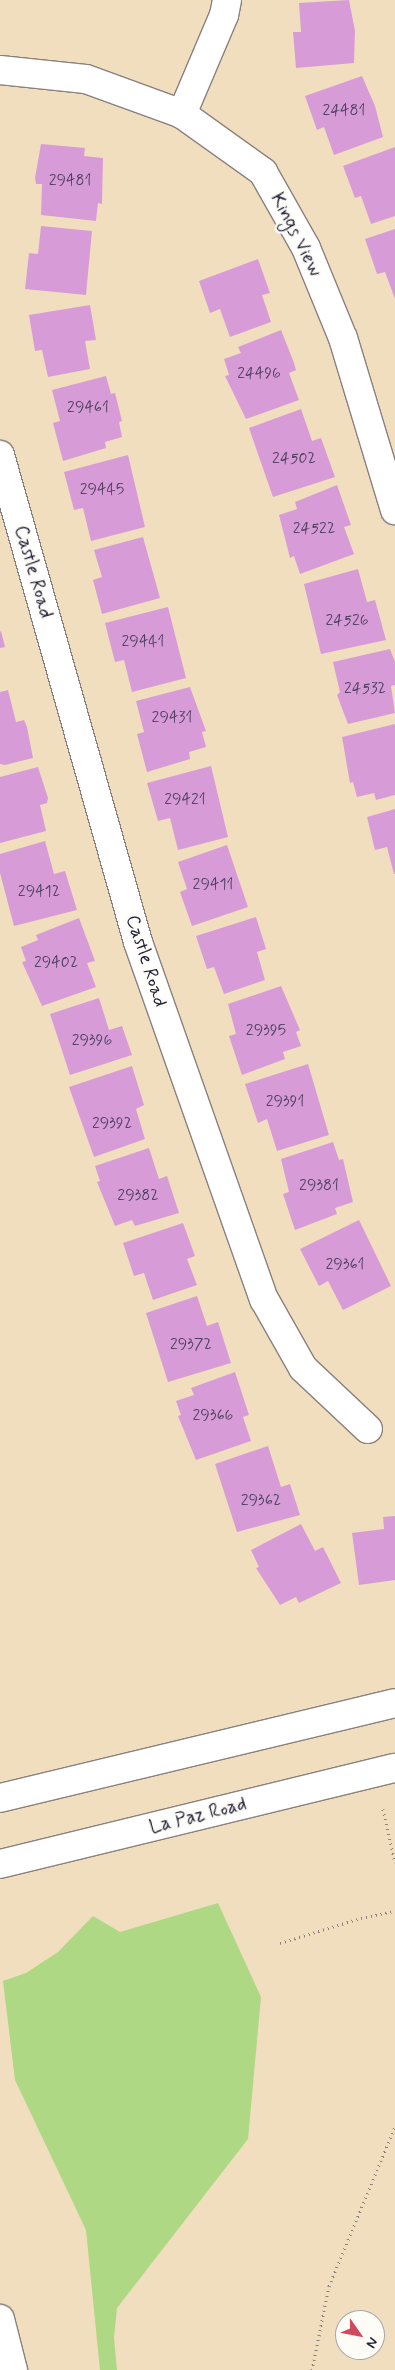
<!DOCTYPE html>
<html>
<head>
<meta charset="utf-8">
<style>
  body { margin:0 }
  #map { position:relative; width:395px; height:2370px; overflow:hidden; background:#f1debf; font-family:Mynerve,sans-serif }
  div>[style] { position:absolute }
  .green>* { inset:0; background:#aed884 }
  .building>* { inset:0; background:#d79cd7 }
  .path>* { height:3px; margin-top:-1.5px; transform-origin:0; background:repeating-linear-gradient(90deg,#8a807d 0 1px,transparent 0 5px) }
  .roads { filter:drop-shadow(1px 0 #8a807d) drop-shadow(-1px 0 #8a807d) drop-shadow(0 1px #8a807d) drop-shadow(0 -1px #8a807d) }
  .minor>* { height:28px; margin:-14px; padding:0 14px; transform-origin:14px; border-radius:14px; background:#fff }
  .major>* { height:28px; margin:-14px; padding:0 14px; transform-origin:14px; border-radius:14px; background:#fff }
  span { translate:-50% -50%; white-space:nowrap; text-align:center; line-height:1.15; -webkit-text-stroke:5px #fdfcf7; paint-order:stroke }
  .number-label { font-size:16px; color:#4f4062 }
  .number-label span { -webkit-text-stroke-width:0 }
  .street-label { font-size:19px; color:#22223b }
  .north { position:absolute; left:335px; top:2310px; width:50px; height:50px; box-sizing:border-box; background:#fdfcf7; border:1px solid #a5a5ac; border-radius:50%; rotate:123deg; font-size:14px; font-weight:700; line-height:20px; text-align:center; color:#22223b }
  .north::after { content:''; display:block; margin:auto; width:18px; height:22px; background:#d1495b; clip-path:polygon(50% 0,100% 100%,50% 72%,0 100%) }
</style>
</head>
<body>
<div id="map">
  <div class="green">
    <div style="clip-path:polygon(218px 1903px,261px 1997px,248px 2139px,117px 2308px,114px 2338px,117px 2370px,100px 2370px,86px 2230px,15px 2080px,3px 1981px,26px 1973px,58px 1952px,93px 1916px,120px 1932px)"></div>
  </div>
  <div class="building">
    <div style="clip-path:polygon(349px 0,355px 31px,354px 63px,296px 68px,293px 32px,301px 32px,299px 3px)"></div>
    <div style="clip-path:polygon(362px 76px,375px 106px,383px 137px,334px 155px,324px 127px,317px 130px,305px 96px)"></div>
    <div style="clip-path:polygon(41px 144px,85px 148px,84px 156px,103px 158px,102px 204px,98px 203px,96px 221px,41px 215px,42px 184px,36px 184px,35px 178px)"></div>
    <div style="clip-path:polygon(395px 147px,395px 216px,371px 224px,361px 196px,355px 198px,343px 166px)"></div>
    <div style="clip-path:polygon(41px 226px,92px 231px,86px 295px,25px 289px,29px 253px,38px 254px)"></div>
    <div style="clip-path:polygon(395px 229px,395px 299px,385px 272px,377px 274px,365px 239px)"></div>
    <div style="clip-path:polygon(258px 259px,270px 293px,262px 295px,271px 322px,230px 337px,220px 309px,210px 313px,199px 281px)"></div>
    <div style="clip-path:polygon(90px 305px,96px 340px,85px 341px,90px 369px,48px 377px,42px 350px,35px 351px,29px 315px)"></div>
    <div style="clip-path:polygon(281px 330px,294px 363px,296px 370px,289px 373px,299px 400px,246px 419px,225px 376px,229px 375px,224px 359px,241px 353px,238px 347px)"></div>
    <div style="clip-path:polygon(106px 376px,111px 394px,115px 393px,122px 421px,119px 422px,122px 437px,105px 442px,106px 448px,63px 461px,53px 423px,60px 421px,52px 390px)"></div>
    <div style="clip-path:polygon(301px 409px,312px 441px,321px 438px,335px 477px,273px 497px,249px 428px)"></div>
    <div style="clip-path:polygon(128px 455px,145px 527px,91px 541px,83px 508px,74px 510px,64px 472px)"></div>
    <div style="clip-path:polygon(337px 485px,351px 525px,344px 527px,354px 554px,300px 574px,294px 556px,290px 558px,279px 515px,297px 509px,295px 502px)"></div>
    <div style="clip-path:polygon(143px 537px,160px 598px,102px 614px,93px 580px,102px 577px,94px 550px)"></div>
    <div style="clip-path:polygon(358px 569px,367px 602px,375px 600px,386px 640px,321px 654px,304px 584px)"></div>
    <div style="clip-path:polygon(168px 607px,186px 678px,132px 692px,124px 660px,115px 662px,105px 623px)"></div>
    <div style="clip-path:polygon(1px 631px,5px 647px,0 648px,0 632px)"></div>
    <div style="clip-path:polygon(390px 649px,395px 662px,395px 685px,391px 686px,395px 713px,348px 724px,337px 695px,340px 692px,333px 662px)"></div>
    <div style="clip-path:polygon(190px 687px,206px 731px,202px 732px,206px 747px,189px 752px,190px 759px,147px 772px,137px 734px,144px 732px,136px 701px)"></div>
    <div style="clip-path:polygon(8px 690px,16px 722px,24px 720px,27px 727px,33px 758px,5px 765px,0 764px,0 692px)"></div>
    <div style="clip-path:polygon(395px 724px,395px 795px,376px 800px,374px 793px,357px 797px,353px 782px,350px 783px,342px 737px)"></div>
    <div style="clip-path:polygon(211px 766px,228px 837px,178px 850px,170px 818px,158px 821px,147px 783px)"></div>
    <div style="clip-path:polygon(38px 767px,48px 798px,47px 803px,40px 805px,46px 831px,0 843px,0 777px)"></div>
    <div style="clip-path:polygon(395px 809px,395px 874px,394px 874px,387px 847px,375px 850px,367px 817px)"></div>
    <div style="clip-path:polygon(45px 841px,54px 874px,65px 871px,77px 910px,14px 926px,0 873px,0 854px)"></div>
    <div style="clip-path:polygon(227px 845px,248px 907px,192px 926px,180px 892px,187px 889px,178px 862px)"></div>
    <div style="clip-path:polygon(256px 917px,266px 949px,257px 952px,265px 980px,224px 994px,214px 967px,207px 969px,196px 936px)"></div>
    <div style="clip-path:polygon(79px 918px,95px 961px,87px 963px,96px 987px,42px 1006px,22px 962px,26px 961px,21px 947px,38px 940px,36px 935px)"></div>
    <div style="clip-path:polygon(281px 986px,300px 1030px,296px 1032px,301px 1046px,283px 1052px,285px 1059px,242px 1075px,229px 1036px,236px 1034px,228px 1004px)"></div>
    <div style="clip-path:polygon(99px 998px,109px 1030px,122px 1026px,132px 1055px,70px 1075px,50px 1014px)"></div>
    <div style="clip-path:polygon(308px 1064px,329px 1135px,277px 1151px,267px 1119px,258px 1123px,245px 1084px)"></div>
    <div style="clip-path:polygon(132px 1066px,144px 1105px,136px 1109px,145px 1139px,94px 1157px,69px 1087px)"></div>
    <div style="clip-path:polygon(333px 1142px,339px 1160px,343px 1159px,353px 1202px,335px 1208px,337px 1214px,295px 1230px,283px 1194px,289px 1192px,281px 1159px)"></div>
    <div style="clip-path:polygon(149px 1148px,159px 1179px,167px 1176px,179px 1213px,135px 1226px,132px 1220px,115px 1226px,97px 1182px,100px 1181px,95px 1166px)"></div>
    <div style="clip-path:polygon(359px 1220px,391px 1286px,343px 1310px,328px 1281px,319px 1286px,300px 1249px)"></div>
    <div style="clip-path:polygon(183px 1223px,195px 1256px,187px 1259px,197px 1285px,153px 1300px,144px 1273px,134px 1276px,123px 1243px)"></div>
    <div style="clip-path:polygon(197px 1296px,207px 1326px,218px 1322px,231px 1363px,168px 1382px,146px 1313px)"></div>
    <div style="clip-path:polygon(235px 1372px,249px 1415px,243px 1417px,251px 1441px,196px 1460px,178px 1416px,181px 1415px,176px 1401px,194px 1395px,191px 1388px)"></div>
    <div style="clip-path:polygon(268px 1446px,281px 1487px,290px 1484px,300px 1515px,237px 1532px,215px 1464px)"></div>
    <div style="clip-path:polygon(395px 1516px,395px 1580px,359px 1585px,352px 1533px,384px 1529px,383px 1517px)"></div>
    <div style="clip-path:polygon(301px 1524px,315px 1551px,323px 1547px,341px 1583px,299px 1603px,296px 1597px,280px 1605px,256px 1568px,259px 1567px,251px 1550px)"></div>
  </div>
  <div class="path">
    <div style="left:383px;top:1809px;width:55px;rotate:77.5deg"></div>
    <div style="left:280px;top:1943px;width:85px;rotate:-17.2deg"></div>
    <div style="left:361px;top:1918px;width:35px;rotate:-12deg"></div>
    <div style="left:312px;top:2370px;width:86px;rotate:-78.6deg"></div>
    <div style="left:329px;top:2286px;width:172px;rotate:-67.5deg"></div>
  </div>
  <div class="roads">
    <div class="minor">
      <div style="left:227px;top:0;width:15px;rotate:101deg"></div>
      <div style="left:224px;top:15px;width:108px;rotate:113deg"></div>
      <div style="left:182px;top:114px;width:100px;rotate:35.6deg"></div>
      <div style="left:263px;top:172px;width:87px;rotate:60.5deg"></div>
      <div style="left:306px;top:248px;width:97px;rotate:67.7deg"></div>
      <div style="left:343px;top:338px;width:180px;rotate:73.2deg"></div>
      <div style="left:0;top:70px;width:86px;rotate:6deg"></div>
      <div style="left:86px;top:79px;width:102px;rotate:20deg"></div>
      <div style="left:0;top:455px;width:506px;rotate:74.18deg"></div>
      <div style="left:138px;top:942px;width:379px;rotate:70.6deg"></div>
      <div style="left:264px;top:1299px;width:79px;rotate:60.5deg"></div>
      <div style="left:303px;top:1368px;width:89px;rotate:43.2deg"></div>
    </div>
    <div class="major">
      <div style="left:0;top:1798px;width:406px;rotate:-13.5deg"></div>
      <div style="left:0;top:1864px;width:406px;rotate:-13.7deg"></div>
      <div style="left:0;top:2319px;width:53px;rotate:75.7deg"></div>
    </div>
  </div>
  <div class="number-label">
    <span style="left:344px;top:111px">24481</span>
    <span style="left:70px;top:181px">29481</span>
    <span style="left:259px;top:374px">24496</span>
    <span style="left:88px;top:408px">29461</span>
    <span style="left:294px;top:459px">24502</span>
    <span style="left:102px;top:490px">29445</span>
    <span style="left:314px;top:529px">24522</span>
    <span style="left:347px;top:621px">24526</span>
    <span style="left:143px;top:642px">29441</span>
    <span style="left:365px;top:689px">24532</span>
    <span style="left:172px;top:718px">29431</span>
    <span style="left:185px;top:800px">29421</span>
    <span style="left:213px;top:885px">29411</span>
    <span style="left:39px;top:892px">29412</span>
    <span style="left:56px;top:963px">29402</span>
    <span style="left:266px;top:1031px">29395</span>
    <span style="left:92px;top:1041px">29396</span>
    <span style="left:285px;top:1102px">29391</span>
    <span style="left:112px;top:1124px">29392</span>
    <span style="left:319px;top:1186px">29381</span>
    <span style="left:138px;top:1196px">29382</span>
    <span style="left:345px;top:1265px">29361</span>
    <span style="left:191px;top:1345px">29372</span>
    <span style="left:213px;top:1416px">29366</span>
    <span style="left:261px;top:1501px">29362</span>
  </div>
  <div class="street-label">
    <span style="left:296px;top:235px;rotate:63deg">Kings View</span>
    <span style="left:33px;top:572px;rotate:74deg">Castle Road</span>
    <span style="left:146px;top:961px;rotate:72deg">Castle Road</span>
    <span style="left:198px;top:1816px;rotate:-14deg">La Paz Road</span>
  </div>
  <div class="north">N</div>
</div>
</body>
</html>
